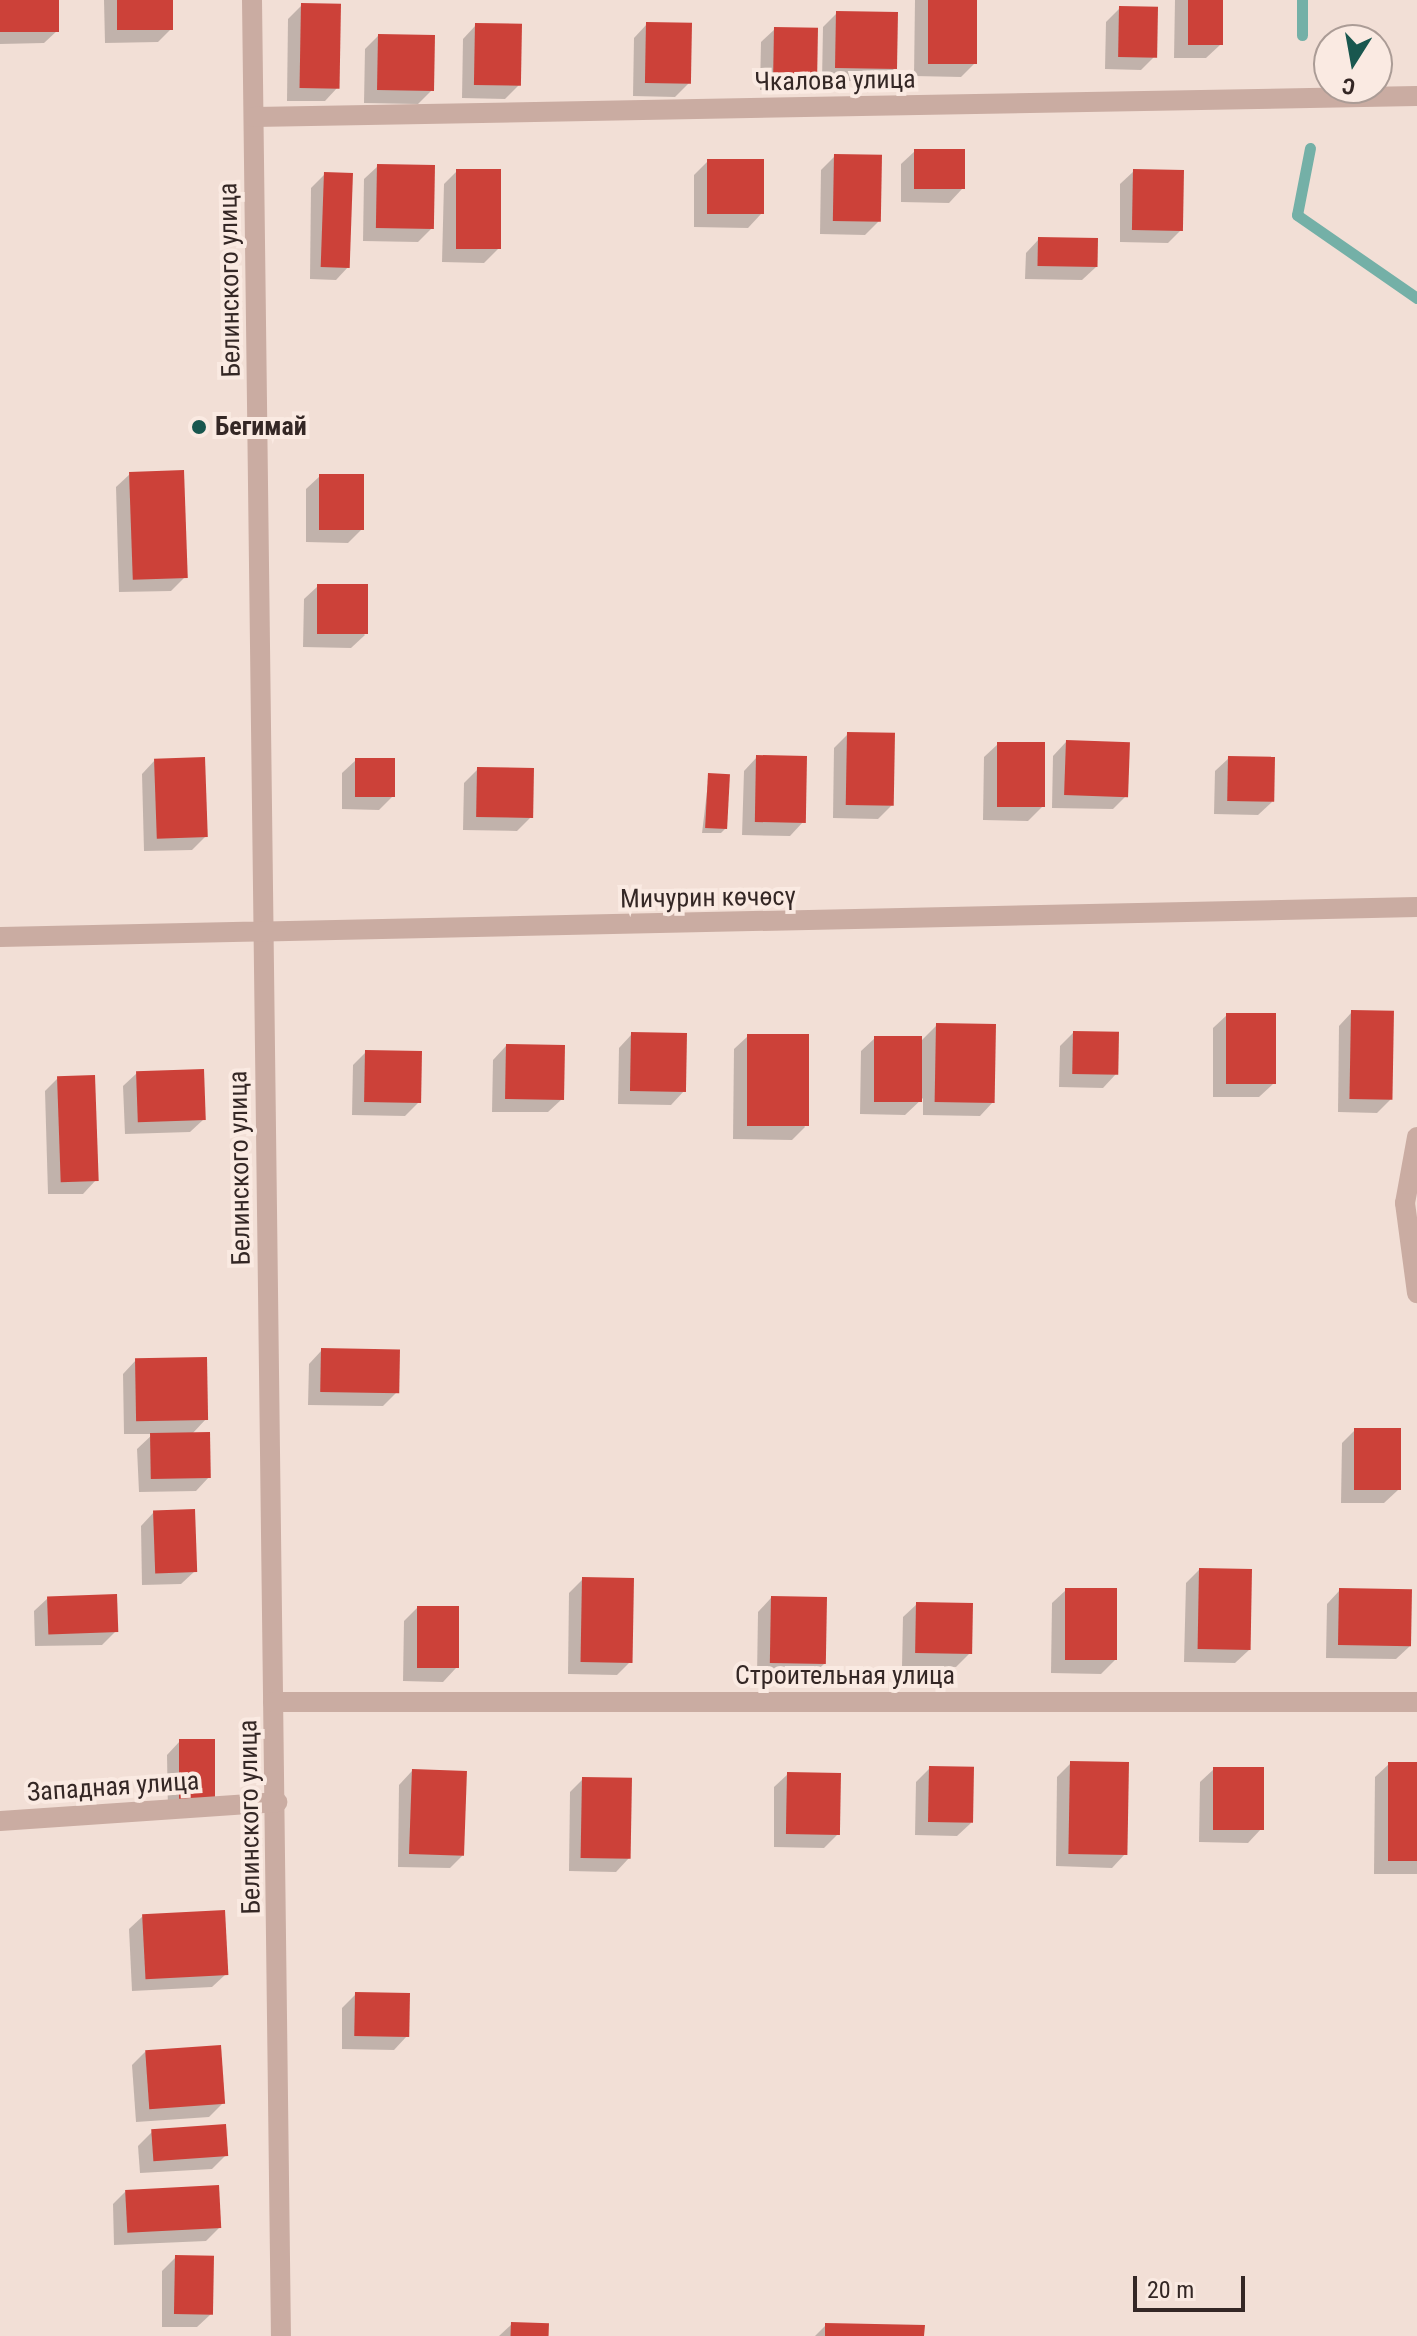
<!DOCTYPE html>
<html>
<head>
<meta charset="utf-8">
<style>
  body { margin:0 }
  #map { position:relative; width:1417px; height:2336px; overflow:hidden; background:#f2dfd6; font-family:"Roboto Condensed",sans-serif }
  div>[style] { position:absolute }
  .shadow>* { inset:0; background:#0003 }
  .stream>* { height:11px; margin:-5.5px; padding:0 5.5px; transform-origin:5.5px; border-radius:5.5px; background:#74b0a7 }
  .building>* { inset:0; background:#cc4139; transform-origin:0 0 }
  .minor>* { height:20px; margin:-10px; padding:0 10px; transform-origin:10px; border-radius:10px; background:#caaca2 }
  .dots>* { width:22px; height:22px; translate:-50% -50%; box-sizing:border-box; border:4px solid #faeae2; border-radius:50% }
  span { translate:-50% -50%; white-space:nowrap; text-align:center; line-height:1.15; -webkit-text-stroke:8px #faeae2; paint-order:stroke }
  .street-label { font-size:26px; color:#342725 }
  .poi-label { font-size:26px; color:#342725; font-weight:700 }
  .left { translate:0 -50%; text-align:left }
  .north { position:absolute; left:1313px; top:24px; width:80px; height:80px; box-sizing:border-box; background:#faeae2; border:2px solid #ab9c96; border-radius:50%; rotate:191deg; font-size:22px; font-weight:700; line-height:32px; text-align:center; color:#342725 }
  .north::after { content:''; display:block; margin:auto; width:28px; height:36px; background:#19574f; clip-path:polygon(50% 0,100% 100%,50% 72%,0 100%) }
  .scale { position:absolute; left:1133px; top:2276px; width:112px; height:36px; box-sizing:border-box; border:4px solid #342725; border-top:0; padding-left:10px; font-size:24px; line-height:28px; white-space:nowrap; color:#342725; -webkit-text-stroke:6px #faeae2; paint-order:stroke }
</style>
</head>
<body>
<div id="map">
  <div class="shadow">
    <div style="clip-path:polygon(0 0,57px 0,58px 30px,44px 43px,0 44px)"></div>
    <div style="clip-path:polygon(104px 0,171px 0,171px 29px,158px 42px,105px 43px)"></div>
    <div style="clip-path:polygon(915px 0,975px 0,975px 63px,961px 77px,914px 76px)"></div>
    <div style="clip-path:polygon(1175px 0,1221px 0,1220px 45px,1206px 58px,1174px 58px)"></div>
    <div style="clip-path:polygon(302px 5px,338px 87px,325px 101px,287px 101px,288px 19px)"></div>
    <div style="clip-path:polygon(1120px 8px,1155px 56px,1141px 70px,1105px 69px,1106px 22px)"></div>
    <div style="clip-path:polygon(837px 13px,895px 68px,881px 81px,822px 81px,823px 27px)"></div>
    <div style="clip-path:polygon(647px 24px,689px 83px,675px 97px,633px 96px,634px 38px)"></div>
    <div style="clip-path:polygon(476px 25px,519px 85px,505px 99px,462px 98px,463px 39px)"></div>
    <div style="clip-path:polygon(775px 29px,815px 77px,801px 91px,760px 90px,761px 42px)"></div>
    <div style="clip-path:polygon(378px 36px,432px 90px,418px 104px,364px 103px,365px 49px)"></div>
    <div style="clip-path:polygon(915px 151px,962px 189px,949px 203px,901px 202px,901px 164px)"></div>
    <div style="clip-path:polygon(835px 156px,879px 221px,865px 235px,820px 234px,821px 170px)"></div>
    <div style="clip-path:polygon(708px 161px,761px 214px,748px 228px,694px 227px,694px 175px)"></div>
    <div style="clip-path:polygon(378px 166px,432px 228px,418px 242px,363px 241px,364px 179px)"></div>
    <div style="clip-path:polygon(457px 171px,498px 249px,484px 263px,442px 262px,444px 184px)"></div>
    <div style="clip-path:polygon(1134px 171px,1182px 229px,1168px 243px,1120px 242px,1120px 184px)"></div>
    <div style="clip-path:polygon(325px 174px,349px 266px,336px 280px,310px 279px,311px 188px)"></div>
    <div style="clip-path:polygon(1039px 239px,1096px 267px,1082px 280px,1025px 279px,1026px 253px)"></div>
    <div style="clip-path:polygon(130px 474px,185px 577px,171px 591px,119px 592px,116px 487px)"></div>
    <div style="clip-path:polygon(320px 476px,362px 529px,348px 543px,306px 542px,306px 489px)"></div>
    <div style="clip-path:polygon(318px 586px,365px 635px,351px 648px,303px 647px,304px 599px)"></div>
    <div style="clip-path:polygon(848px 734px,892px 805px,878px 819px,833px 818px,834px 748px)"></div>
    <div style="clip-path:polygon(1066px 742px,1127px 795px,1113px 809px,1052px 808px,1053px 756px)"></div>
    <div style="clip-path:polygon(998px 744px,1042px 807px,1028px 821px,983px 820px,984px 757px)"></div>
    <div style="clip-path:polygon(757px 757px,803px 822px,790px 836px,742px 835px,744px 771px)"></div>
    <div style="clip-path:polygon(1229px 758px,1272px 802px,1258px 815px,1214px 814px,1215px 771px)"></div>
    <div style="clip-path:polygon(155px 760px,206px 836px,192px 850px,144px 851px,142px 774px)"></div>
    <div style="clip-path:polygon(356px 760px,393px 796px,379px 810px,342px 809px,342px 773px)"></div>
    <div style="clip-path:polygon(478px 769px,531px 817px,517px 831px,463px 830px,464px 783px)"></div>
    <div style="clip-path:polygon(709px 775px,727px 827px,721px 833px,702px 833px)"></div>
    <div style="clip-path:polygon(1352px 1012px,1391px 1099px,1377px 1113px,1338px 1112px,1339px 1026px)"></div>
    <div style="clip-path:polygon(1227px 1015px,1273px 1084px,1259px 1097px,1213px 1097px,1213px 1028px)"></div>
    <div style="clip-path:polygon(937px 1025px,993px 1102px,980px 1116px,923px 1115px,923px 1098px,905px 1115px,860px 1114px,861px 1051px,875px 1038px,920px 1042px)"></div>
    <div style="clip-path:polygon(1073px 1033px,1116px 1074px,1103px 1088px,1059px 1087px,1060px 1046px)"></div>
    <div style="clip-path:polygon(632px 1034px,684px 1091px,671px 1105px,618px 1104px,619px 1048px)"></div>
    <div style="clip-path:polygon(748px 1036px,805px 1127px,792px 1140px,733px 1139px,734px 1049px)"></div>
    <div style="clip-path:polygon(506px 1046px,562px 1099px,548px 1112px,492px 1112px,493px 1060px)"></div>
    <div style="clip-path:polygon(366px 1052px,419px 1102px,405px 1116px,352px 1115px,353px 1065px)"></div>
    <div style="clip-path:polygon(137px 1073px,204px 1119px,190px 1132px,125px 1134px,123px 1086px)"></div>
    <div style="clip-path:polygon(58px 1078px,96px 1180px,83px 1194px,48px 1194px,45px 1091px)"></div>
    <div style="clip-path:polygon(322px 1350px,397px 1392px,383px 1406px,308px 1405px,309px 1364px)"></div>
    <div style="clip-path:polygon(136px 1360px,206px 1419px,192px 1434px,209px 1477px,196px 1491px,139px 1492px,137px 1449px,153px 1434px,124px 1434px,123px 1374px)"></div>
    <div style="clip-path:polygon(1355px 1430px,1398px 1490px,1384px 1503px,1341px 1503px,1342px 1443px)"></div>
    <div style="clip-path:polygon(154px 1512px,195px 1571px,181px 1584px,142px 1585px,141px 1526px)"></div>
    <div style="clip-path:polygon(1199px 1570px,1249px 1650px,1235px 1663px,1184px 1662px,1186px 1583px)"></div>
    <div style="clip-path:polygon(583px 1579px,631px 1661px,617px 1675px,568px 1674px,569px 1593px)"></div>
    <div style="clip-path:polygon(1066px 1590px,1115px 1660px,1101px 1674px,1051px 1673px,1052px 1603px)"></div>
    <div style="clip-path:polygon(1340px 1590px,1410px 1646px,1396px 1659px,1326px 1658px,1327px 1604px)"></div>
    <div style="clip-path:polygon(48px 1598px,116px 1631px,102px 1645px,35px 1646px,34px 1611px)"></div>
    <div style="clip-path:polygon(771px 1598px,824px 1664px,810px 1677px,757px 1676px,758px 1612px)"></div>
    <div style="clip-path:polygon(917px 1604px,970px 1653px,956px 1667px,902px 1666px,903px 1617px)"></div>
    <div style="clip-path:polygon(417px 1608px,456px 1668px,443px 1682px,403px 1681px,404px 1621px)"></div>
    <div style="clip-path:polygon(180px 1741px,214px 1797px,168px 1812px,167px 1755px)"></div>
    <div style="clip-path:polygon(1071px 1763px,1125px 1854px,1112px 1868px,1056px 1866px,1057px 1777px)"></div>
    <div style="clip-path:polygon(1389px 1764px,1417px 1764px,1417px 1874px,1374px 1874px,1375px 1777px)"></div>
    <div style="clip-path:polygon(930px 1768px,971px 1823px,957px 1836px,915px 1835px,916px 1782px)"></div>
    <div style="clip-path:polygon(1214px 1769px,1261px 1829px,1248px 1843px,1199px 1842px,1200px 1782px)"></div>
    <div style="clip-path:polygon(412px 1771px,464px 1854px,450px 1868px,398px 1867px,399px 1785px)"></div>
    <div style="clip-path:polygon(788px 1774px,838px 1834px,824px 1848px,774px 1847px,774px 1787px)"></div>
    <div style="clip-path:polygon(583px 1779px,629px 1858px,616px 1872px,569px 1871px,570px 1792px)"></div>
    <div style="clip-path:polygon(143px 1916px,226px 1974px,212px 1987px,132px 1991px,129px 1929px)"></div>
    <div style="clip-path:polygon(356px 1994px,407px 2036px,394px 2050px,342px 2049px,342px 2008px)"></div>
    <div style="clip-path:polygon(145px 2052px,223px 2103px,209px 2117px,136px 2122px,132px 2065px)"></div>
    <div style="clip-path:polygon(152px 2132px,226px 2155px,212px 2169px,140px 2173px,138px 2146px)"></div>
    <div style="clip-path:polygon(126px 2191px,219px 2228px,206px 2241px,114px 2245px,113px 2204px)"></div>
    <div style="clip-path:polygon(176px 2257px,211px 2314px,197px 2327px,162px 2327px,162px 2271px)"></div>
    <div style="clip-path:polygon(512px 2324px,547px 2336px,499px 2336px)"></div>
    <div style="clip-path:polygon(826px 2325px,922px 2336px,815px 2336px)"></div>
  </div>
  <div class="stream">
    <div style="left:1302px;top:35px;width:35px;rotate:-90deg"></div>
    <div style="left:1310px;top:148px;width:68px;rotate:101deg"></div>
    <div style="left:1297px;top:215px;width:146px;rotate:34.7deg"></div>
  </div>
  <div class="building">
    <div style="left:0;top:0;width:59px;height:32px"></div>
    <div style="left:117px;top:0;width:56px;height:30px"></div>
    <div style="left:928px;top:0;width:49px;height:64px"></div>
    <div style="left:1188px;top:0;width:35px;height:45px"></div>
    <div style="left:301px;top:3px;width:40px;height:85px;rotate:1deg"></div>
    <div style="left:1119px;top:6px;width:39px;height:51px;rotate:1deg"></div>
    <div style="left:836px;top:11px;width:62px;height:57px;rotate:1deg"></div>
    <div style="left:646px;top:22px;width:46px;height:61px;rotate:1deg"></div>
    <div style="left:475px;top:23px;width:47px;height:62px;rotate:1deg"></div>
    <div style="left:774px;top:27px;width:44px;height:50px;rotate:1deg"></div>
    <div style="left:378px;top:34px;width:57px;height:56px;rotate:1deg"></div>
    <div style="left:914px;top:149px;width:51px;height:40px"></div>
    <div style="left:834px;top:154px;width:48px;height:67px;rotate:1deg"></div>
    <div style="left:707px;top:159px;width:57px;height:55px"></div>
    <div style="left:377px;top:164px;width:58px;height:64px;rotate:1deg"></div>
    <div style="left:456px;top:169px;width:45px;height:80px"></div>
    <div style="left:1133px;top:169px;width:51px;height:61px;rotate:1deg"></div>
    <div style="left:324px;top:172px;width:29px;height:95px;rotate:2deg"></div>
    <div style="left:1038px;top:237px;width:60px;height:29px;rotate:1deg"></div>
    <div style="left:184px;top:470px;width:108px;height:55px;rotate:88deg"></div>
    <div style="left:319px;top:474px;width:45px;height:56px"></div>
    <div style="left:317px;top:584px;width:51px;height:50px"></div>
    <div style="left:847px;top:732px;width:48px;height:73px;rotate:1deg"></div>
    <div style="left:1066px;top:740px;width:64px;height:55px;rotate:2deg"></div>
    <div style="left:997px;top:742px;width:48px;height:65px"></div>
    <div style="left:756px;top:755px;width:51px;height:67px;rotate:1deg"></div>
    <div style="left:1228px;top:756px;width:47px;height:45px;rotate:1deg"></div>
    <div style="left:205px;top:757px;width:80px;height:51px;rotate:88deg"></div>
    <div style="left:355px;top:758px;width:40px;height:39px"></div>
    <div style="left:477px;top:767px;width:57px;height:50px;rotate:1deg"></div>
    <div style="left:708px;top:773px;width:22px;height:55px;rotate:3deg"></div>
    <div style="left:1351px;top:1010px;width:43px;height:89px;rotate:1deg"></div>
    <div style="left:1226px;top:1013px;width:50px;height:71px"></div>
    <div style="left:936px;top:1023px;width:60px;height:79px;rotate:1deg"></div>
    <div style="left:1073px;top:1031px;width:46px;height:43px;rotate:1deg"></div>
    <div style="left:631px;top:1032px;width:56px;height:59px;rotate:1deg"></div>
    <div style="left:747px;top:1034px;width:62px;height:92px"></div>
    <div style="left:874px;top:1036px;width:48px;height:66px"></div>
    <div style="left:506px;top:1044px;width:59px;height:55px;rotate:1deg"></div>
    <div style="left:365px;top:1050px;width:57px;height:52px;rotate:1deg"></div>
    <div style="left:204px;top:1069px;width:51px;height:68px;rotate:88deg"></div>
    <div style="left:95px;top:1075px;width:106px;height:38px;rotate:88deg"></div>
    <div style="left:321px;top:1348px;width:79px;height:44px;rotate:1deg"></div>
    <div style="left:207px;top:1357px;width:63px;height:72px;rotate:89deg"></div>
    <div style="left:1354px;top:1428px;width:47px;height:62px"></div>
    <div style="left:210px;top:1432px;width:46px;height:60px;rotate:89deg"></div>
    <div style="left:195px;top:1509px;width:63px;height:42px;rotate:88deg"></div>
    <div style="left:1199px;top:1568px;width:53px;height:81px;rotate:1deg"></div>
    <div style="left:582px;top:1577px;width:52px;height:85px;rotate:1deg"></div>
    <div style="left:1065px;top:1588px;width:52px;height:72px"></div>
    <div style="left:1339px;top:1588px;width:73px;height:57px;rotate:1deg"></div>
    <div style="left:117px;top:1594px;width:38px;height:70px;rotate:88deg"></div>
    <div style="left:771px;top:1596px;width:56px;height:67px;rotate:1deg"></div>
    <div style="left:916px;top:1602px;width:57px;height:51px;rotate:1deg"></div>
    <div style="left:417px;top:1606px;width:42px;height:62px"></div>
    <div style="left:179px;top:1739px;width:36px;height:61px"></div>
    <div style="left:1070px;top:1761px;width:59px;height:93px;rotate:1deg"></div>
    <div style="left:1388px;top:1762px;width:29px;height:99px"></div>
    <div style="left:929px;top:1766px;width:45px;height:56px;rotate:1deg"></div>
    <div style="left:1213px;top:1767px;width:51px;height:63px"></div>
    <div style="left:412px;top:1769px;width:55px;height:85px;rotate:2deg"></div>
    <div style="left:787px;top:1772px;width:54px;height:62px;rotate:1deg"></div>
    <div style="left:582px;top:1777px;width:50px;height:81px;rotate:1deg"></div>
    <div style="left:225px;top:1910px;width:65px;height:83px;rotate:87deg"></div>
    <div style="left:355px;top:1992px;width:55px;height:44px;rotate:1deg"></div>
    <div style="left:221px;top:2045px;width:59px;height:76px;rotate:86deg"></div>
    <div style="left:226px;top:2124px;width:32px;height:75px;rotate:86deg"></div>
    <div style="left:219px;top:2185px;width:43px;height:94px;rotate:87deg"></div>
    <div style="left:175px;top:2255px;width:39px;height:59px;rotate:1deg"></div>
    <div style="left:511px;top:2322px;width:38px;height:14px;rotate:2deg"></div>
    <div style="clip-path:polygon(825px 2323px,925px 2325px,924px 2336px,825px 2336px)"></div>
  </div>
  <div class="minor">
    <div style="left:252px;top:0;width:2336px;rotate:89.29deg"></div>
    <div style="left:254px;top:117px;width:1163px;rotate:-1.03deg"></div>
    <div style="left:0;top:937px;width:1417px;rotate:-1.21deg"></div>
    <div style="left:1417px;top:1137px;width:67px;rotate:100.3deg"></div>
    <div style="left:1405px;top:1203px;width:91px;rotate:82.4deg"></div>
    <div style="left:273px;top:1702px;width:1144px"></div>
    <div style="left:0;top:1821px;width:278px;rotate:-3.9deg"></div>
  </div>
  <div class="dots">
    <div style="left:199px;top:427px;background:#19574f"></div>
  </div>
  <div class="street-label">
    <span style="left:835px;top:81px;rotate:-1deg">Чкалова улица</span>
    <span style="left:230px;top:280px;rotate:-91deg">Белинского улица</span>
    <span style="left:708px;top:898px;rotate:-1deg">Мичурин көчөсү</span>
    <span style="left:240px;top:1168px;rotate:-91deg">Белинского улица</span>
    <span style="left:845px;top:1676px">Строительная улица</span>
    <span style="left:113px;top:1787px;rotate:-4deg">Западная улица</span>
    <span style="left:250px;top:1817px;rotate:-91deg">Белинского улица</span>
  </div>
  <div class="poi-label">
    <span class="left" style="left:215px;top:427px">Бегимай</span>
  </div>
  <div class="north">С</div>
  <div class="scale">20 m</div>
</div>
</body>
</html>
